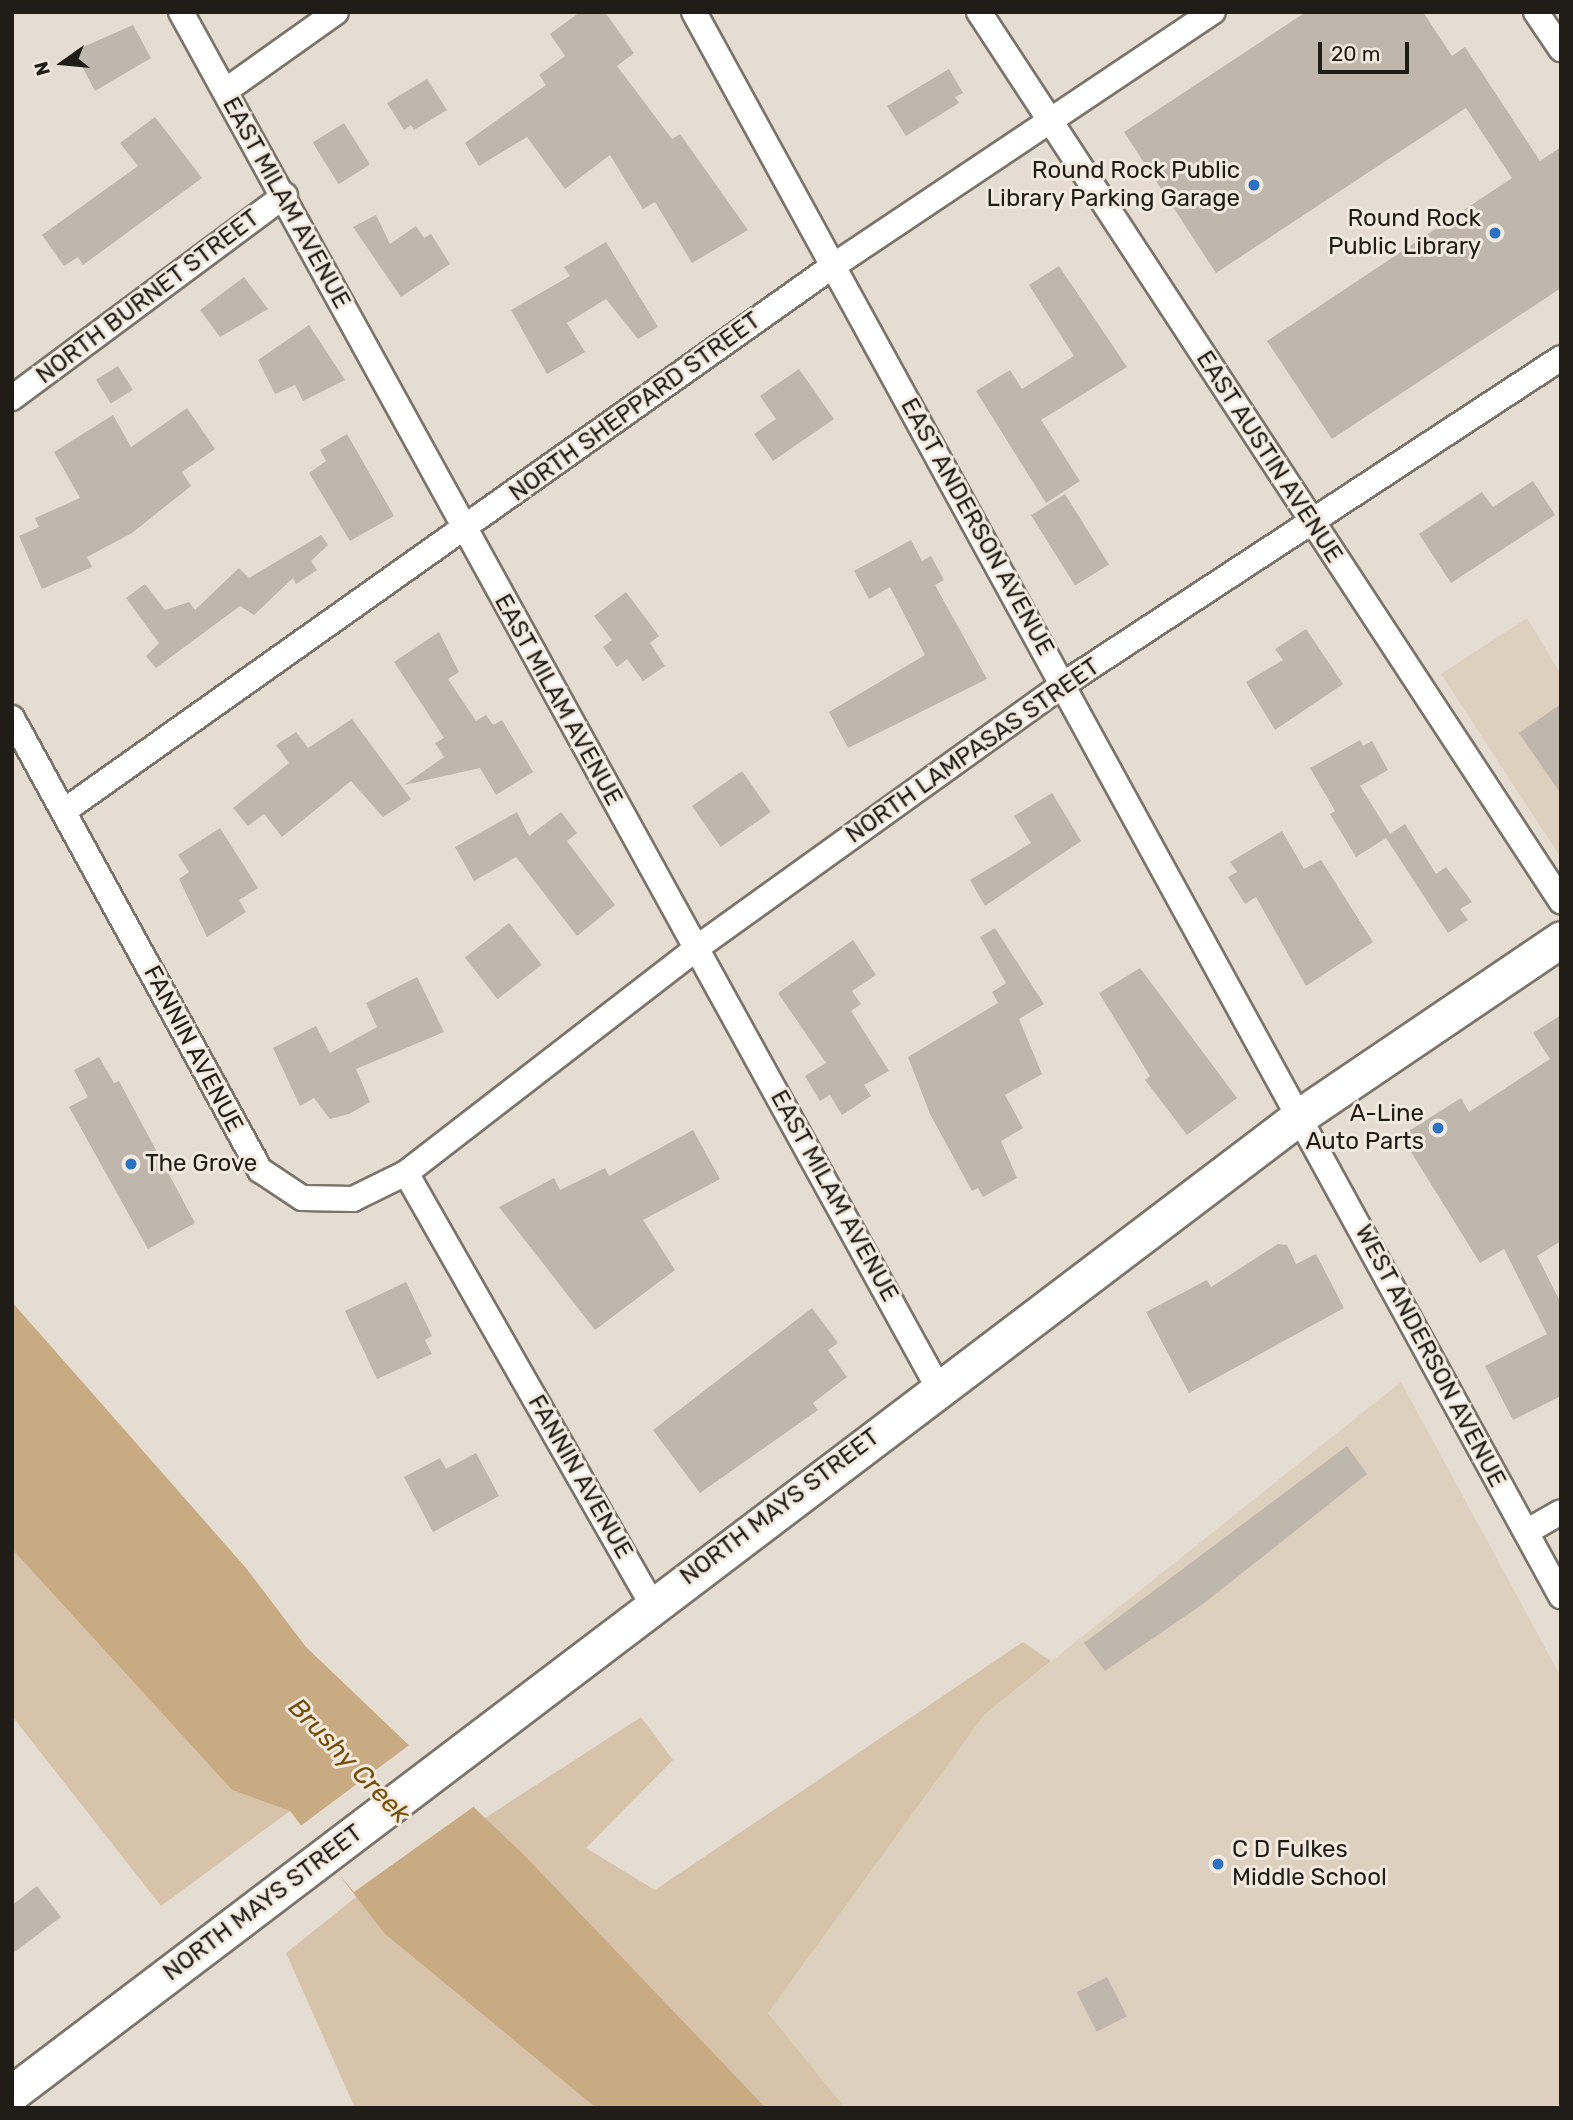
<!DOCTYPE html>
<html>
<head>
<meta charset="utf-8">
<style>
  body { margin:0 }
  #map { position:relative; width:1573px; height:2120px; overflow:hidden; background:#e6ddd2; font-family:Rubik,sans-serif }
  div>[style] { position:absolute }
  .built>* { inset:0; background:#ddd0be }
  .green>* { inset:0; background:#d7c3aa }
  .water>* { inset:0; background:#c9ab83 }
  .pier>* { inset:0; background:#e6ddd2 }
  .building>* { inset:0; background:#bfb7ac; transform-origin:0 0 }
  .roads { filter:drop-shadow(2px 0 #7c746a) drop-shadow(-2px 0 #7c746a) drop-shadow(0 2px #7c746a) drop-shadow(0 -2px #7c746a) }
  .street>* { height:24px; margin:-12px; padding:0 12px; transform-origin:12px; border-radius:12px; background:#fff }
  .secondary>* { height:35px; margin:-17.5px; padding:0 17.5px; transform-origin:17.5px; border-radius:17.5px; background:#fff }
  .dots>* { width:19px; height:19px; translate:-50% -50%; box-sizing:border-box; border:4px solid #f3eadf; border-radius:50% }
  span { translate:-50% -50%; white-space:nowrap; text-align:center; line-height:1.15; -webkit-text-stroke:6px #f3eadf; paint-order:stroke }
  .poi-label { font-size:24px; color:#201d19 }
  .right { translate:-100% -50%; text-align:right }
  .left { translate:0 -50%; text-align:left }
  .street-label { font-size:24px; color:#201d19 }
  .water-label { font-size:26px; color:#754d06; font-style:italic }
  .frame { position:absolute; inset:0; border:14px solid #201d19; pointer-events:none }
  .north { position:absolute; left:28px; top:28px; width:70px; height:70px; -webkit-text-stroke:5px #f3eadf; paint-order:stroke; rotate:255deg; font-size:19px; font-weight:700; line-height:28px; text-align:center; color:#201d19 }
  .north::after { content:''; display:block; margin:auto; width:24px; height:32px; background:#201d19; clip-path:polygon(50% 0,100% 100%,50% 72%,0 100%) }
  .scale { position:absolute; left:1318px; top:42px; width:91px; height:32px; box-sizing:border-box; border:4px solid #201d19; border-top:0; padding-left:9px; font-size:21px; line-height:24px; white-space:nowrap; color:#201d19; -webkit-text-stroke:5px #f3eadf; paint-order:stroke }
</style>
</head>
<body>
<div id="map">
  <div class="built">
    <div style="clip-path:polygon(1527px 618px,1561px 674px,1561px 858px,1441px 674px)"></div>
    <div style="clip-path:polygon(1401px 1382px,1561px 1677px,1561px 2108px,845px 2108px,768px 2013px,984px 1715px)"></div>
  </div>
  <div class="green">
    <div style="clip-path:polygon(12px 1549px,232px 1790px,290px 1811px,161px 1906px,12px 1716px)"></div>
    <div style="clip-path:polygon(1023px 1642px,1051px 1661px,984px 1715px,768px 2013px,845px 2108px,766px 2108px,485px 1818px,641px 1717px,673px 1760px,586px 1848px,655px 1890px)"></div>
    <div style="clip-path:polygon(360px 1894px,385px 1934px,596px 2108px,355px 2108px,286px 1953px)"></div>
  </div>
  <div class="water">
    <div style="clip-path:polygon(12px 1302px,246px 1568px,306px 1647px,525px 1856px,766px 2108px,596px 2108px,385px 1934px,290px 1811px,232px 1790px,12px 1549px)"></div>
  </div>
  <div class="pier">
    <div style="clip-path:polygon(412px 1743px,476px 1805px,354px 1892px,299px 1827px)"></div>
  </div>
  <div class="building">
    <div style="clip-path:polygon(580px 12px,605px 12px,634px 53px,617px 66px,672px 139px,680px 134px,748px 230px,692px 263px,655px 202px,643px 209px,610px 155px,565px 189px,527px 137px,479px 166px,465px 143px,546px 85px,539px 75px,565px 56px,550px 34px)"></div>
    <div style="clip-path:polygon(1306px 12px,1423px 12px,1452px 56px,1465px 47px,1540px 161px,1561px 147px,1561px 288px,1332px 439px,1267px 341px,1512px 178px,1466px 108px,1216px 273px,1124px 132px)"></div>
    <div style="clip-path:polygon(133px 25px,151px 58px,95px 91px,74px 51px)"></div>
    <div style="clip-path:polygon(949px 69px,963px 93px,955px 97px,959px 103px,906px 136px,887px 106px)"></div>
    <div style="clip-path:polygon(427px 79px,447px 110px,414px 130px,411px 125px,404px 130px,387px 103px)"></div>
    <div style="clip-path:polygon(155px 117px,202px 178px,83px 265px,78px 257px,64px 266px,42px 235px,138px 166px,120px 143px)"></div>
    <div style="left:344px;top:123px;width:49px;height:37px;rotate:58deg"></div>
    <div style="clip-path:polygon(376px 215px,390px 244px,416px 226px,424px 238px,431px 234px,450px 264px,401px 297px,353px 227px)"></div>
    <div style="clip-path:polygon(606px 242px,658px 327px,638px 339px,606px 299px,567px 323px,585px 352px,547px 374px,511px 310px,570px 276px,564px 267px)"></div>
    <div style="clip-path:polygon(1059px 266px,1127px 367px,1041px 420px,1080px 481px,1046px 503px,976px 391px,1010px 370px,1022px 389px,1074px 356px,1029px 285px)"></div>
    <div style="clip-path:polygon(244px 277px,268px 309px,220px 337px,200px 310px)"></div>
    <div style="clip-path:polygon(309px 325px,345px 380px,303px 401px,295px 385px,275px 394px,258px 360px)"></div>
    <div style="left:118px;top:366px;width:28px;height:26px;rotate:58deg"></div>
    <div style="clip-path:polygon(799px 369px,834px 419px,773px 461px,754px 434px,776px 419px,760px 396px)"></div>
    <div style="clip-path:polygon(187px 408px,215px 449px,182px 472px,191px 486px,132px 533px,87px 557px,92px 567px,42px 589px,19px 536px,39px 527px,35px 518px,80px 498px,54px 452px,113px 415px,131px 447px)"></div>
    <div style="clip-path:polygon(347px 434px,394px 516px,350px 541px,309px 473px,326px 461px,320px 450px)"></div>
    <div style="clip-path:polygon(1533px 481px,1555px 515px,1451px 583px,1419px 534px,1482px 492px,1493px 507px)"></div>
    <div style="left:1065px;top:494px;width:83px;height:40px;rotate:58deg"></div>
    <div style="clip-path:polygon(321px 535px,328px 545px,311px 561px,317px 570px,296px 584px,293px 578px,254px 615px,240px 606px,156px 668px,146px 656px,159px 643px,126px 598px,145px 584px,165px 610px,189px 602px,195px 610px,239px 568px,249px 578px)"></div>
    <div style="clip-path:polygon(911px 540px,922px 561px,931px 556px,944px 580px,935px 585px,987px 679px,848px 748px,829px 712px,925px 655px,890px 587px,869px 599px,854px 571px)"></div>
    <div style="clip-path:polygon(626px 592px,659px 636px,650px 643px,665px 666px,643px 681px,627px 659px,617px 667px,603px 647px,612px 640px,594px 616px)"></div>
    <div style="clip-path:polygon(1306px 629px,1343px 684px,1275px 730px,1246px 682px,1283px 660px,1275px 649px)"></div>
    <div style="clip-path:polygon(439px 632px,459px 672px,448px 679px,476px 721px,486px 715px,493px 725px,502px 720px,533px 772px,496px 795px,480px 768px,404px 785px,444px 757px,435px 743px,444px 738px,394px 662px)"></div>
    <div style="clip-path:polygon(1561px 704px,1561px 794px,1519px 733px)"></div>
    <div style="clip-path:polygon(352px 719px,411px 799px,383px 817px,351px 781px,282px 837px,264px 814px,248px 826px,233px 808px,289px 763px,276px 745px,296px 732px,308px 748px)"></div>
    <div style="clip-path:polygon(1360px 740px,1363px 746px,1372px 741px,1388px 770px,1360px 786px,1390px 834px,1405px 824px,1436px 874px,1446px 867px,1472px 902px,1460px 909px,1468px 920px,1448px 933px,1386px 838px,1356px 857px,1330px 814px,1335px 811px,1310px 768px)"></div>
    <div style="left:742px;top:771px;width:50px;height:61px;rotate:55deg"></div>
    <div style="clip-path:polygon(1052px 793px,1081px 841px,985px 906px,970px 880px,1031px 843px,1014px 816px)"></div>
    <div style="clip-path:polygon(517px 812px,529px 836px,561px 812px,577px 833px,567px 841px,615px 905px,577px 936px,516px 857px,474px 881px,455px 847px)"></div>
    <div style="clip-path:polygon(220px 828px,258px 888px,239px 900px,246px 912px,207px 937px,179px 879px,189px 872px,178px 855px)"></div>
    <div style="clip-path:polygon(1282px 831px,1304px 869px,1321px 860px,1373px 942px,1306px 986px,1256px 897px,1245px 904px,1228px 877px,1237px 872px,1230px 862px)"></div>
    <div style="left:509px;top:923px;width:53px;height:56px;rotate:52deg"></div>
    <div style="clip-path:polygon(995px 928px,1044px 1004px,1019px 1019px,1042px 1074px,1005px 1095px,1023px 1128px,1001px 1141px,1017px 1178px,983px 1197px,978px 1188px,972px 1191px,930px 1114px,908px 1057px,998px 1003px,992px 992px,1006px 983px,980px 937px)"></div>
    <div style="clip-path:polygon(853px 940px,876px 975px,852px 991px,861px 1004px,851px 1011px,889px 1071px,864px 1085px,871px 1096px,842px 1115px,830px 1095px,820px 1101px,805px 1076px,826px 1063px,778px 993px)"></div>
    <div style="clip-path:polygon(1140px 968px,1237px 1098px,1187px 1135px,1145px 1080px,1150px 1076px,1099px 993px)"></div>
    <div style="clip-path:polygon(417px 977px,444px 1032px,356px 1069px,370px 1102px,349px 1114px,330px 1119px,314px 1098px,300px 1106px,273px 1048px,316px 1026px,330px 1053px,377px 1027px,366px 1003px)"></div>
    <div style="clip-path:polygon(1561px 1015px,1561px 1241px,1537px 1256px,1561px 1303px,1561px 1396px,1513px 1420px,1485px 1366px,1547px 1334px,1504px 1249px,1480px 1263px,1401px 1136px,1461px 1098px,1469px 1112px,1550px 1059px,1533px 1033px)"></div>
    <div style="clip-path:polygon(99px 1057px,114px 1083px,119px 1081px,195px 1223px,148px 1249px,69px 1107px,88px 1097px,74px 1070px)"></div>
    <div style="clip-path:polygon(693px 1130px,720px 1179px,643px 1220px,675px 1270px,595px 1330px,499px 1207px,554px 1178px,560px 1190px,605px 1168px,609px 1176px)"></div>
    <div style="clip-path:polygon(1278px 1244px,1287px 1245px,1296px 1264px,1316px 1254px,1344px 1308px,1189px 1393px,1146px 1312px,1207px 1280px,1211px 1287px)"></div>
    <div style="clip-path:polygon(406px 1282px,432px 1336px,425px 1340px,432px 1354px,377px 1379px,345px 1311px)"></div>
    <div style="clip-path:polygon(812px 1308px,838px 1343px,828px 1350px,847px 1377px,813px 1403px,818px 1410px,700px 1493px,653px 1430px)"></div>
    <div style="clip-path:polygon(1347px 1446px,1367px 1474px,1203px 1604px,1105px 1671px,1084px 1643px)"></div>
    <div style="clip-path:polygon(476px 1453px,499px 1496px,433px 1532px,404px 1477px,440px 1458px,446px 1469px)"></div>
    <div style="clip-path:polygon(37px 1886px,61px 1917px,12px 1954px,12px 1905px)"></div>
    <div style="left:1107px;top:1977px;width:44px;height:34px;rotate:63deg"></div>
  </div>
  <div class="roads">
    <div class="street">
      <div style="left:181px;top:12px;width:1570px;rotate:61.17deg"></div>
      <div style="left:694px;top:12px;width:1806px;rotate:61.31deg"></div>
      <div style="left:979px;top:12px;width:1063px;rotate:56.79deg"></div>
      <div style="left:1536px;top:12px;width:45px;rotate:56deg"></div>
      <div style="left:225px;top:91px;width:136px;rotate:-35.4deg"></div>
      <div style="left:12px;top:398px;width:340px;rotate:-36.6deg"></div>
      <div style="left:12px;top:718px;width:516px;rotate:61.25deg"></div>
      <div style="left:260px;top:1170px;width:50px;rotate:33.7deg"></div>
      <div style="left:302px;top:1198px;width:51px;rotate:1.1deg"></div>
      <div style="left:353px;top:1199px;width:59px;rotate:-26.1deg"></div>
      <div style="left:406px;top:1173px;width:369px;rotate:-37.7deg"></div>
      <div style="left:698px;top:947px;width:451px;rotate:-35.7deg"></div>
      <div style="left:1064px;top:684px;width:594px;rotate:-33.26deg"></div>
      <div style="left:64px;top:811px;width:943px;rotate:-35.33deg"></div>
      <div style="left:833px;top:266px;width:457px;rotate:-33.8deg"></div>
      <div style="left:406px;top:1173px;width:497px;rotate:60.3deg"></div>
      <div style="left:1526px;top:1532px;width:40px;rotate:-29.7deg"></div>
    </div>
    <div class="secondary">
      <div style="left:12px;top:2093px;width:1617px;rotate:-37.18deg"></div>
      <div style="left:1300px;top:1116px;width:315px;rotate:-34.1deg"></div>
    </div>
  </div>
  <div class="dots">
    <div style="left:1254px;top:185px;background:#2b72c2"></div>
    <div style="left:1495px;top:233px;background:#2b72c2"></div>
    <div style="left:1438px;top:1128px;background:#2b72c2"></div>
    <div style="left:131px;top:1164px;background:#2b72c2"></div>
    <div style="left:1218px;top:1864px;background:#2b72c2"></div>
  </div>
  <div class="poi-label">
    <span class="right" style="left:1240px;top:185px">Round Rock Public<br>Library Parking Garage</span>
    <span class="right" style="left:1481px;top:233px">Round Rock<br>Public Library</span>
    <span class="right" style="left:1424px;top:1128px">A-Line<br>Auto Parts</span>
    <span class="left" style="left:145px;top:1164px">The Grove</span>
    <span class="left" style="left:1232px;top:1864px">C D Fulkes<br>Middle School</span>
  </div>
  <div class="street-label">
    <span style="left:286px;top:203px;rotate:61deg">EAST MILAM AVENUE</span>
    <span style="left:148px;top:297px;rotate:-37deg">NORTH BURNET STREET</span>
    <span style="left:635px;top:407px;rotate:-36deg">NORTH SHEPPARD STREET</span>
    <span style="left:1269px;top:457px;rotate:57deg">EAST AUSTIN AVENUE</span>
    <span style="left:977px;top:527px;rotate:61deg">EAST ANDERSON AVENUE</span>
    <span style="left:558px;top:700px;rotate:61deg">EAST MILAM AVENUE</span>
    <span style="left:973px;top:751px;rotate:-35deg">NORTH LAMPASAS STREET</span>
    <span style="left:193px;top:1049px;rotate:62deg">FANNIN AVENUE</span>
    <span style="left:834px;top:1196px;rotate:61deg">EAST MILAM AVENUE</span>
    <span style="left:1430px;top:1356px;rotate:62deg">WEST ANDERSON AVENUE</span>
    <span style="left:580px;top:1477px;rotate:60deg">FANNIN AVENUE</span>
    <span style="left:780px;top:1507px;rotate:-37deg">NORTH MAYS STREET</span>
    <span style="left:263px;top:1903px;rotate:-37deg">NORTH MAYS STREET</span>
  </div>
  <div class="water-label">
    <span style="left:349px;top:1761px;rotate:46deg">Brushy Creek</span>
  </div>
  <div class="frame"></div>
  <div class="north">N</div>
  <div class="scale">20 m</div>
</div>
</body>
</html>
